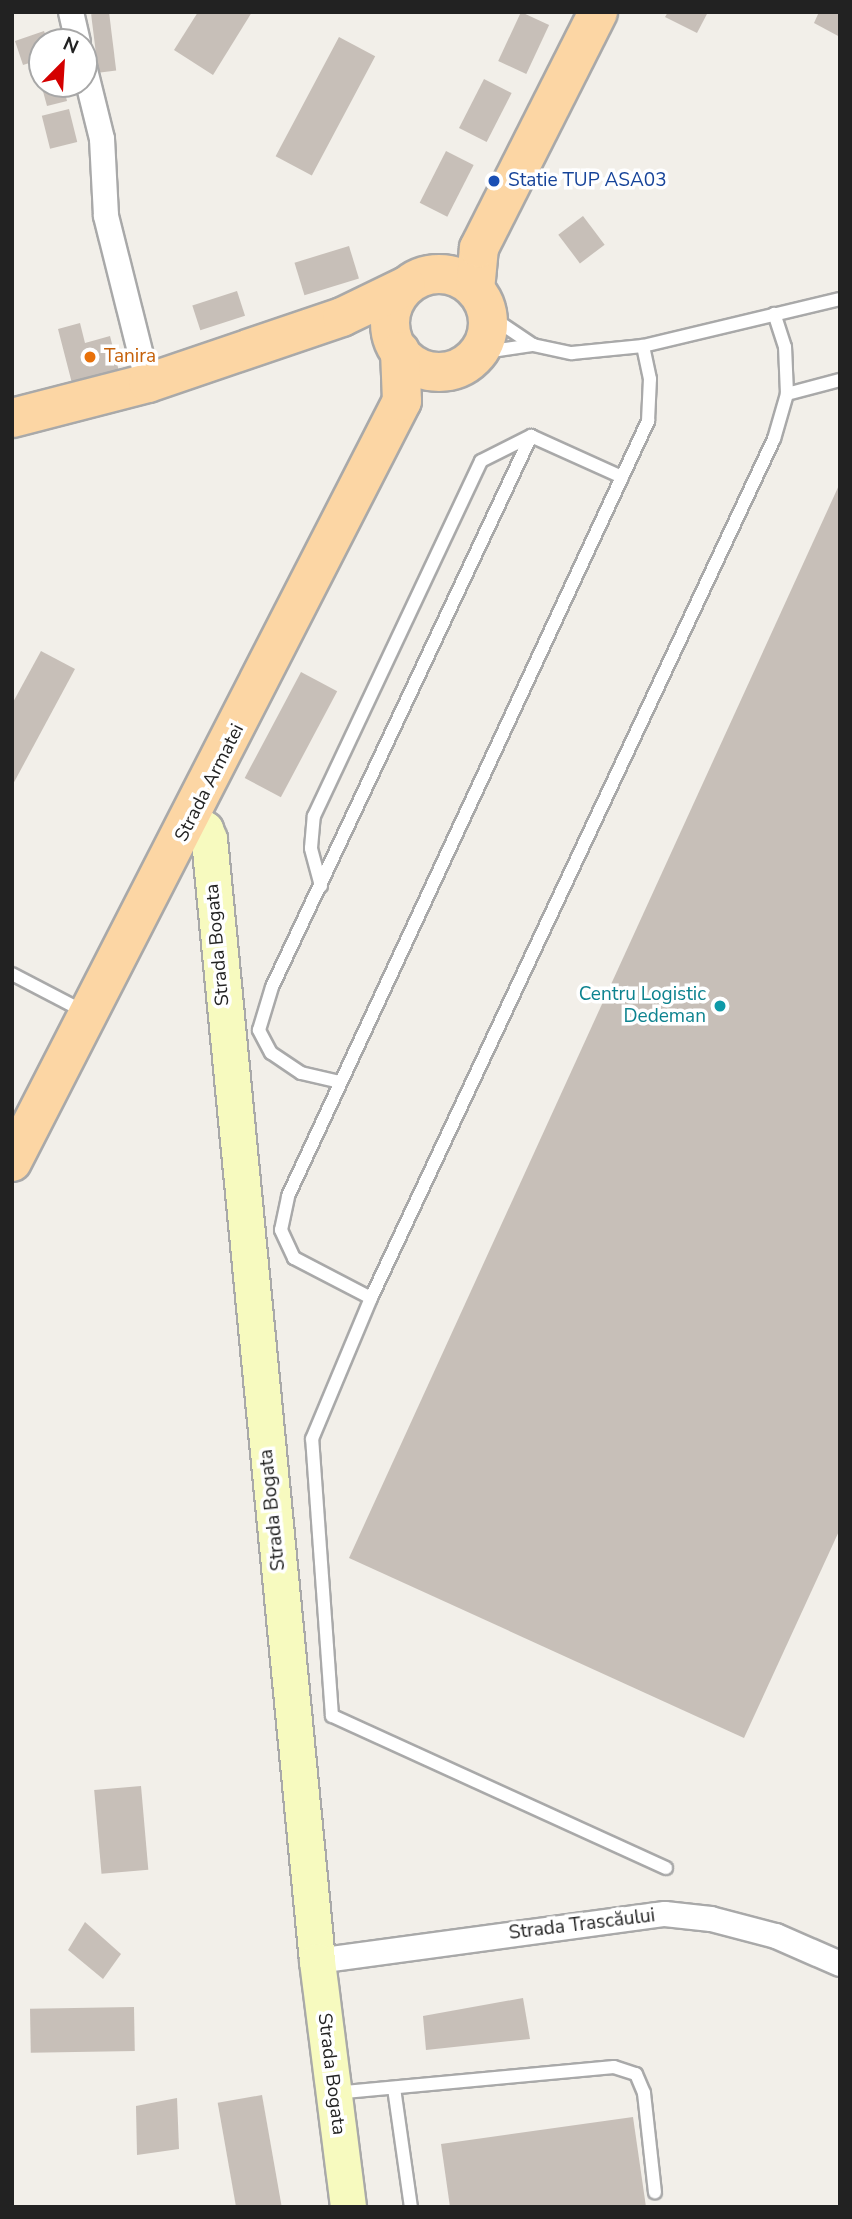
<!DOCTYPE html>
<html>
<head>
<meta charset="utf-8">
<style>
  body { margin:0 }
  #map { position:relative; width:852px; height:2219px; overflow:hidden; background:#f2efe9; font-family:"Nunito Sans",sans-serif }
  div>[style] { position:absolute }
  .building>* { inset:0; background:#c7bfb8; transform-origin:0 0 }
  .roads { filter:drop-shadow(2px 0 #a9a9a9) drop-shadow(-2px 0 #a9a9a9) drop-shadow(0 2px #a9a9a9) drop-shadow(0 -2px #a9a9a9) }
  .service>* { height:12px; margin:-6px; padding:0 6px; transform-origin:6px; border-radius:6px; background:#fff }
  .minor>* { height:24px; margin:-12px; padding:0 12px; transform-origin:12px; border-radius:12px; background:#fff }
  .secondary>* { height:35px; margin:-17.5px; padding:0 17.5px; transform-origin:17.5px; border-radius:17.5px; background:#f7fabf }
  .primary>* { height:38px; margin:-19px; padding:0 19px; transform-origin:19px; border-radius:19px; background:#fcd6a4 }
  .primary>.ring { margin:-19px; padding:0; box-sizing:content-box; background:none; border:38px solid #fcd6a4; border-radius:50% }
  .dots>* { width:19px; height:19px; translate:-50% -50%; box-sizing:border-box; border:4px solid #fff; border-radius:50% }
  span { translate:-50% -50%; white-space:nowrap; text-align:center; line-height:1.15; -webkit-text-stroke:7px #fff; paint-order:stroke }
  .transit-label { font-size:19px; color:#164399 }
  .left { translate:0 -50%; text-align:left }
  .food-label { font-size:19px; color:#c56008 }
  .street-label { font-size:19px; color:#222 }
  .culture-label { font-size:19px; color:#0d838f }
  .right { translate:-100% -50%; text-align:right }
  .frame { position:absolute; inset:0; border:14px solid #222; pointer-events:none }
  .north { position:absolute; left:28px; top:28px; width:70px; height:70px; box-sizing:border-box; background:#fff; border:2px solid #a7a7a7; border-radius:50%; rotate:24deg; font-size:19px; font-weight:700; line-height:28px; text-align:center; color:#222 }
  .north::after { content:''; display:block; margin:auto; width:24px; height:32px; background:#d40000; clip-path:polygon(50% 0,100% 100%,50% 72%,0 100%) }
</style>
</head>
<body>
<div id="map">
  <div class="building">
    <div style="left:109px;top:12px;width:59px;height:18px;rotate:83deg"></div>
    <div style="clip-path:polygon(198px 12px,252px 12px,213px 75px,174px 50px)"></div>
    <div style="left:521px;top:12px;width:31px;height:54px;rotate:25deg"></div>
    <div style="clip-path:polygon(668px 12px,708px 12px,697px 33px,665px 17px)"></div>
    <div style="clip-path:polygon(819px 12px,840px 12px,840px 37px,814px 23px)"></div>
    <div style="clip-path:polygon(44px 31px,48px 42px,42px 42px,42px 59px,23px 65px,15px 41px)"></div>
    <div style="left:339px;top:37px;width:41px;height:135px;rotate:28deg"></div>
    <div style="left:484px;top:79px;width:31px;height:55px;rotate:27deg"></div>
    <div style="clip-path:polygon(41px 84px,63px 84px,67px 101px,47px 106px)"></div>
    <div style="left:69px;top:109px;width:34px;height:28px;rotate:76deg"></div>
    <div style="left:446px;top:151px;width:31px;height:58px;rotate:27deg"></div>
    <div style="left:583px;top:216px;width:36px;height:31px;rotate:53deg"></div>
    <div style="left:349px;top:246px;width:34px;height:57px;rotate:73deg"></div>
    <div style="left:237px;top:291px;width:26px;height:47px;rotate:72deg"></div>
    <div style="clip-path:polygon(80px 323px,85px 343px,110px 336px,122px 383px,75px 395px,58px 329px)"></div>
    <div style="clip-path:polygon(840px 483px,840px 1529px,744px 1738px,349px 1558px)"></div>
    <div style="clip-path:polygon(41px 651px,75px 669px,12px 786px,12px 704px)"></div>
    <div style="left:301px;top:672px;width:41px;height:120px;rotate:28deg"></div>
    <div style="left:141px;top:1786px;width:84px;height:47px;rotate:85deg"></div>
    <div style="clip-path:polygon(85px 1922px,121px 1954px,103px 1979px,68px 1950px)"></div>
    <div style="clip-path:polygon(523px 1998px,530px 2039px,426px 2050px,423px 2016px)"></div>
    <div style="left:134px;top:2007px;width:44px;height:104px;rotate:89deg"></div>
    <div style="left:262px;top:2095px;width:114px;height:45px;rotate:80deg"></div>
    <div style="clip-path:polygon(177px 2098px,179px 2149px,137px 2155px,136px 2106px)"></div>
    <div style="clip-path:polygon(633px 2117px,646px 2207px,450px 2207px,441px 2144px)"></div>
  </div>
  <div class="roads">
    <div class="service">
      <div style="left:487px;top:314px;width:55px;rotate:34deg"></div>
      <div style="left:533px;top:345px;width:40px;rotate:12deg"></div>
      <div style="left:572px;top:353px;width:71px;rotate:-5.6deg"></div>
      <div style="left:643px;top:346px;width:203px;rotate:-13.4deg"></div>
      <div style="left:478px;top:353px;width:56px;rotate:-8.3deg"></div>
      <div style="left:787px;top:394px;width:55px;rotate:-14.8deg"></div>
      <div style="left:321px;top:886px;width:39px;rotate:-105deg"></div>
      <div style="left:311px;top:848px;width:32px;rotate:-85deg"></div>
      <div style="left:314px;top:816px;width:392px;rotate:-64.8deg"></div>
      <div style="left:481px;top:461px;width:56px;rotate:-26.6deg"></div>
      <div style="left:531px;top:436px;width:100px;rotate:24.3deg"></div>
      <div style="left:12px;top:974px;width:80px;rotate:27.5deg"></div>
      <div style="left:340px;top:1082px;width:40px;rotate:-167deg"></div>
      <div style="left:301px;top:1073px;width:36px;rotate:-146deg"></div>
      <div style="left:271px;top:1053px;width:26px;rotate:-118deg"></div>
      <div style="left:259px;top:1030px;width:45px;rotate:-73.2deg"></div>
      <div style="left:272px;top:987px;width:609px;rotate:-64.82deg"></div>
      <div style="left:371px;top:1298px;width:87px;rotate:-152.5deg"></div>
      <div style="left:294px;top:1258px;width:31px;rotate:-115deg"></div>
      <div style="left:281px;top:1230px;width:35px;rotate:-78deg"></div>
      <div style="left:288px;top:1196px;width:855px;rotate:-65.08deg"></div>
      <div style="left:648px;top:421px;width:42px;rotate:-87.3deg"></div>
      <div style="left:650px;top:379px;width:34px;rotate:-102deg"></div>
      <div style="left:666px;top:1868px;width:367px;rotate:-155.5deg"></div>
      <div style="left:332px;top:1716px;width:278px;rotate:-94.1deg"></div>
      <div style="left:312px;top:1439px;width:153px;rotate:-67.3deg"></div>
      <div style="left:371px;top:1298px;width:949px;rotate:-64.87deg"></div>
      <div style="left:774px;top:439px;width:47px;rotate:-73.9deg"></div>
      <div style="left:787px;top:394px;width:47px;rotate:-92.4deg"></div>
      <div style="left:785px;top:347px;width:35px;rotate:-108deg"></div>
      <div style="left:394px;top:2088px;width:120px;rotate:81.9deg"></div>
      <div style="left:334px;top:2093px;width:281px;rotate:-5.3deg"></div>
      <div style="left:614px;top:2067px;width:23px;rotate:18deg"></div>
      <div style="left:636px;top:2074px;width:21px;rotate:67deg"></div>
      <div style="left:644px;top:2093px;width:100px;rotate:83.7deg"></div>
    </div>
    <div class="minor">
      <div style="left:71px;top:12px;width:31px;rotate:77deg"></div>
      <div style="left:84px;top:66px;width:75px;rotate:76.1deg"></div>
      <div style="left:102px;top:139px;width:77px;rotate:87deg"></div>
      <div style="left:106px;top:216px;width:172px;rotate:75.9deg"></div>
      <div style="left:317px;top:1961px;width:351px;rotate:-7.7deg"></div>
      <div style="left:665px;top:1914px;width:46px;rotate:6.2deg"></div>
      <div style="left:711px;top:1919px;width:67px;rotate:14.7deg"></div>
      <div style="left:776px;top:1936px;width:70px;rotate:23.6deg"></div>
    </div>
    <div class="secondary">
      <div style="left:191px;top:820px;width:17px;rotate:33deg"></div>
      <div style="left:205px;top:829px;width:11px;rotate:68deg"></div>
      <div style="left:209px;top:839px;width:1127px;rotate:84.5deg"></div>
      <div style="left:317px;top:1961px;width:248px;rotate:82.8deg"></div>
    </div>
    <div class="primary">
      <div class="ring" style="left:390px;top:274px;width:60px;height:60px"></div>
      <div style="left:475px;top:290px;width:42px;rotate:-84.6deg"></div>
      <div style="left:479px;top:248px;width:264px;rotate:-63.2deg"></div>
      <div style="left:12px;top:418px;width:140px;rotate:-14.4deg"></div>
      <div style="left:148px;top:383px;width:205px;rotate:-18.8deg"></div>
      <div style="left:342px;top:317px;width:71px;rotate:-25.8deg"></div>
      <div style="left:12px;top:1162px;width:855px;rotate:-62.87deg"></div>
      <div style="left:402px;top:401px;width:50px;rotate:-92.3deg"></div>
    </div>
  </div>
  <div class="dots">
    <div style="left:494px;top:181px;background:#1a4fb4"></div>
    <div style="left:90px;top:357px;background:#e8710a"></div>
    <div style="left:720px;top:1006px;background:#0f9aa8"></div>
  </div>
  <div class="transit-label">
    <span class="left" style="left:508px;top:181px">Statie TUP ASA03</span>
  </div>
  <div class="food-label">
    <span class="left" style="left:104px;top:357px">Tanira</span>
  </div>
  <div class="street-label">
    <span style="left:210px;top:783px;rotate:-63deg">Strada Armatei</span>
    <span style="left:218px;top:945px;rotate:-95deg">Strada Bogata</span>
    <span style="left:273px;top:1510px;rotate:-96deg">Strada Bogata</span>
    <span style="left:582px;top:1925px;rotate:-7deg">Strada Trascăului</span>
    <span style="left:331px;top:2074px;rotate:83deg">Strada Bogata</span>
  </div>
  <div class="culture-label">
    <span class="right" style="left:706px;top:1006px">Centru Logistic<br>Dedeman</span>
  </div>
  <div class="frame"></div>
  <div class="north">N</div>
</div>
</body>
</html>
